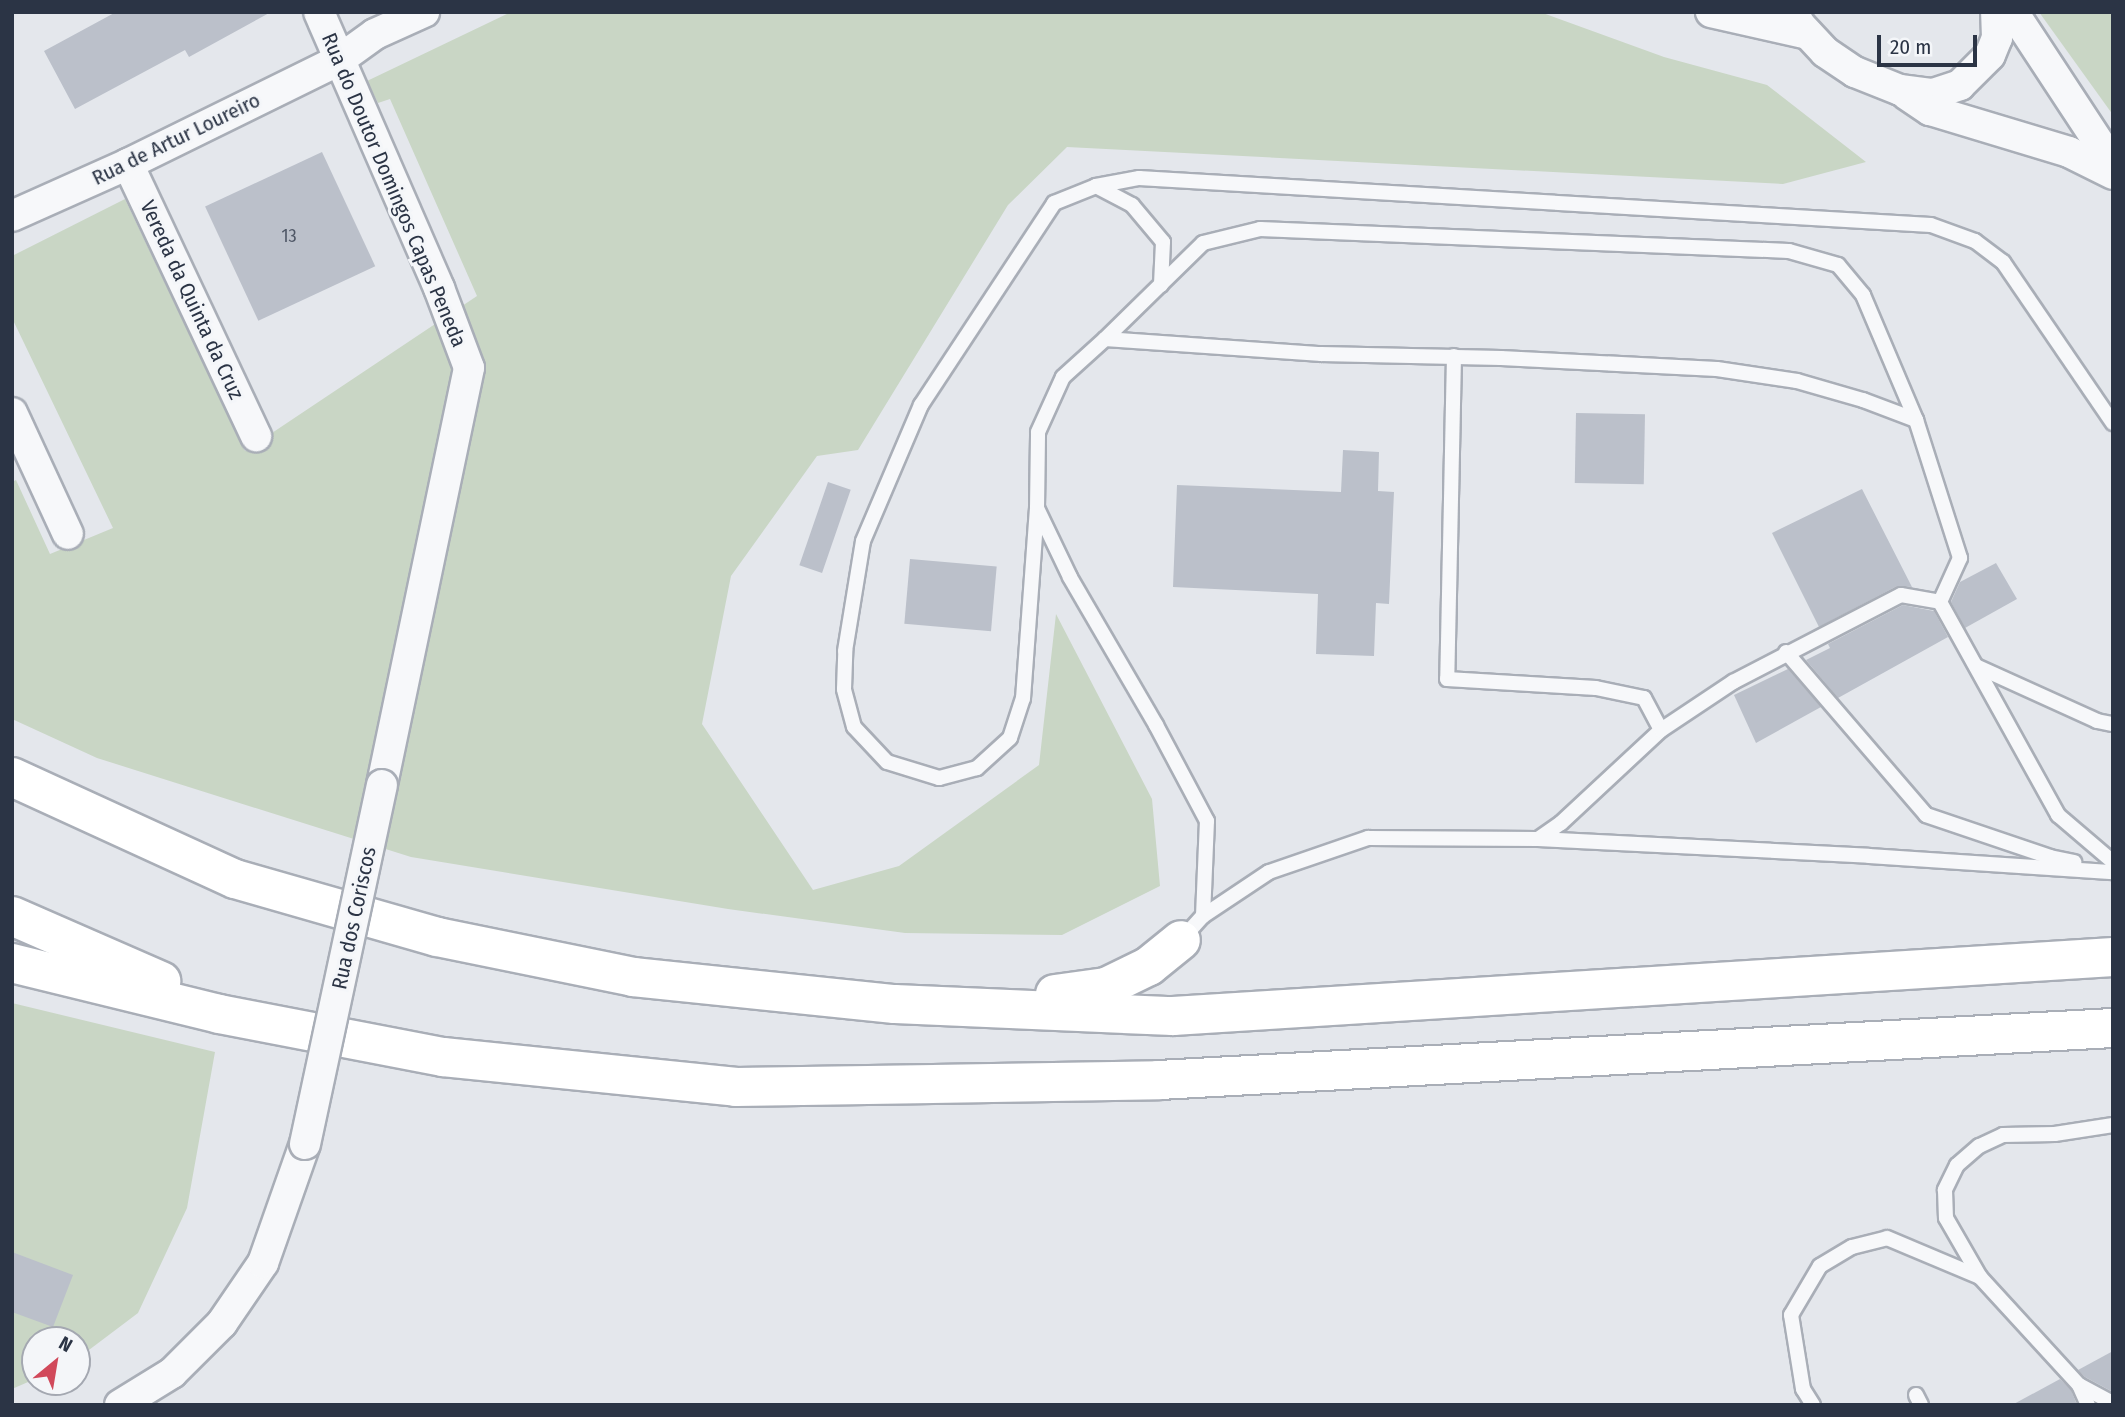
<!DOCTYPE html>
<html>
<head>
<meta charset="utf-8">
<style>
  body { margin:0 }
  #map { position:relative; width:2125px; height:1417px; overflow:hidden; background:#e4e7ec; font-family:"Fira Sans Condensed",sans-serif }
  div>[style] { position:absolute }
  .green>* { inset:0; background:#c9d6c5 }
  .building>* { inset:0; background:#bbc0ca; transform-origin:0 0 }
  .roads { filter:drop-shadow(2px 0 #a9aeb7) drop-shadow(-2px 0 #a9aeb7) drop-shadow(0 2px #a9aeb7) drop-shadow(0 -2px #a9aeb7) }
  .service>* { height:14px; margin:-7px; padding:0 7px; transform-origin:7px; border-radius:7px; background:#f7f8fa }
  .minor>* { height:30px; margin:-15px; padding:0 15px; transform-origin:15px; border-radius:15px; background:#f7f8fa }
  .motorway>* { height:38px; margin:-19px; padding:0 19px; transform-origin:19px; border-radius:19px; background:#fff }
  .bridges { filter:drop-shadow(2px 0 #a9aeb7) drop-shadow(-2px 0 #a9aeb7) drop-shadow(0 2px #a9aeb7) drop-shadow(0 -2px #a9aeb7) }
  .minor-bridge>* { height:30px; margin:-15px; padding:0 15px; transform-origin:15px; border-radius:15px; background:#f7f8fa }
  span { translate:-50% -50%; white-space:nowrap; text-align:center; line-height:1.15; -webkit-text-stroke:6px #f4f6f9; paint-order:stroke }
  .number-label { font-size:18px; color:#4f5766 }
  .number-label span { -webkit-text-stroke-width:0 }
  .street-label { font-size:21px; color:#2b3445 }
  .frame { position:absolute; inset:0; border:14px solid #2b3445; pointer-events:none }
  .north { position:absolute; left:21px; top:1326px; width:70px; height:70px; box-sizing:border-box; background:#f4f6f9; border:2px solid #a4a8b1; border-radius:50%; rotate:30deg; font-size:19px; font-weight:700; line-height:28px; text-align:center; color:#2b3445 }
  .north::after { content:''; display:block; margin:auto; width:24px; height:32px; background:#d1495b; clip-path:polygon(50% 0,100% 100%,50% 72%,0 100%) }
  .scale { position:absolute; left:1877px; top:35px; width:100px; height:32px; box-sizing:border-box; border:4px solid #2b3445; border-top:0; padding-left:9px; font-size:21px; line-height:24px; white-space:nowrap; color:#2b3445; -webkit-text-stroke:5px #f4f6f9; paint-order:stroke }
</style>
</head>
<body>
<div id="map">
  <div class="green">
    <div style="clip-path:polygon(511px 12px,1540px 12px,1664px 57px,1767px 85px,1866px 162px,1783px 184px,1067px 147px,1008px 205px,858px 450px,817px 456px,731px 576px,702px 724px,813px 890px,899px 866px,1039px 765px,1056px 614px,1152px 799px,1160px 886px,1062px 935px,905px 933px,728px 909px,411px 857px,97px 758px,12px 719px,12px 482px,16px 480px,50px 554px,113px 528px,12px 318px,12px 256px,125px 199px,245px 451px,477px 296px,390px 99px,378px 103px,367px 81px)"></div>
    <div style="clip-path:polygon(2039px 12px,2113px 12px,2113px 115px)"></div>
    <div style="clip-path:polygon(12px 1003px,215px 1052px,187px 1208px,138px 1313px,77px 1359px,77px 1340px,35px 1340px,35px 1379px,12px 1389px)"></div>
  </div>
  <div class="building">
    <div style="clip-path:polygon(116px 12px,271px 12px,189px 57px,185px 50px,75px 109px,44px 51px)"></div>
    <div style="left:322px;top:152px;width:126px;height:129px;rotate:65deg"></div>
    <div style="left:1576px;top:413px;width:69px;height:70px;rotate:1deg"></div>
    <div style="clip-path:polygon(1343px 450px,1379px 452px,1378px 491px,1394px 492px,1389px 604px,1376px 603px,1374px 656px,1316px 654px,1318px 594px,1173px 587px,1177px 485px,1341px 492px)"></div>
    <div style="left:828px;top:482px;width:24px;height:88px;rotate:19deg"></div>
    <div style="clip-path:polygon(1862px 489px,1912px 587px,1897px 586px,1819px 627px,1772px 533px)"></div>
    <div style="left:910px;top:559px;width:87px;height:65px;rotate:5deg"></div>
    <div style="clip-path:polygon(1996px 563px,2017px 599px,1965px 628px,1951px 602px,1960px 582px)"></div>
    <div style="clip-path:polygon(1903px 605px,1934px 611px,1948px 637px,1838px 698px,1806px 660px,1830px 648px,1828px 644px)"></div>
    <div style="clip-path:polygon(1788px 669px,1821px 707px,1756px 743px,1734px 695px)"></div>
    <div style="clip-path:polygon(12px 1252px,73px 1275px,53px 1327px,12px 1312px)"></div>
    <div style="clip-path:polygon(2113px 1351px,2113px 1392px,2085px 1377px,2078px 1370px)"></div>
    <div style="clip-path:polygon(2060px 1379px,2071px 1390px,2077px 1405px,2012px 1405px)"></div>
  </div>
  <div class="roads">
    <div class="service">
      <div style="left:1096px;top:186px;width:41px;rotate:27.8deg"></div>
      <div style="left:1132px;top:205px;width:48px;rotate:50deg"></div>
      <div style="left:1163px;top:242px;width:43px;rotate:92.7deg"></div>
      <div style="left:1105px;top:339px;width:137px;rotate:-44.4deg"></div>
      <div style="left:1203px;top:243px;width:59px;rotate:-13.8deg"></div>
      <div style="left:1260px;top:229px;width:529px;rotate:2.38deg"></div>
      <div style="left:1789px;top:251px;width:51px;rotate:15.9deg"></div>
      <div style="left:1838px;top:265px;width:39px;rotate:50deg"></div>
      <div style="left:1863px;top:295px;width:136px;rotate:67deg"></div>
      <div style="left:1454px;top:356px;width:323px;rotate:91.2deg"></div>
      <div style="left:1447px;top:679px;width:149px;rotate:3.5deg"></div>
      <div style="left:1596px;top:688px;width:49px;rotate:11.8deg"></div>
      <div style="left:1644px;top:698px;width:36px;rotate:62deg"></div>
      <div style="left:1037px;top:508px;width:191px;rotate:94.2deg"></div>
      <div style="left:1023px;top:698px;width:42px;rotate:108deg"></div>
      <div style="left:1010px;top:738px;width:45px;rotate:137.7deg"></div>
      <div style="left:977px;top:768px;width:39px;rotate:165deg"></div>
      <div style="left:939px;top:778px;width:54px;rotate:-162.9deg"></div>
      <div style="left:887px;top:762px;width:48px;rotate:-133.3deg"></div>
      <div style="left:854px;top:727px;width:39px;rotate:-105deg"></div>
      <div style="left:844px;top:689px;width:38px;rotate:-88deg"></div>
      <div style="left:845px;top:651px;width:111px;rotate:-80.7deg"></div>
      <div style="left:863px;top:541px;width:148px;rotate:-66.9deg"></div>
      <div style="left:921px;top:405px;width:242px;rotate:-56.6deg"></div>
      <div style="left:1054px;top:203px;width:45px;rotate:-22deg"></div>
      <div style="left:1096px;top:186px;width:44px;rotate:-10.5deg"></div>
      <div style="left:1139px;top:178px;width:793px;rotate:3.4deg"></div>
      <div style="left:1931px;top:225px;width:47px;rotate:20deg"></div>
      <div style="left:1975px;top:241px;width:35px;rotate:37deg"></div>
      <div style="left:2003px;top:262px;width:195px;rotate:55.7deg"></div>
      <div style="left:1940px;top:602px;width:244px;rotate:61deg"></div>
      <div style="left:2058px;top:815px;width:72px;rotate:40.5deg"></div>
      <div style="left:1786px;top:652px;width:215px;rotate:49.3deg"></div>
      <div style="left:1926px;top:815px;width:131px;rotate:18.7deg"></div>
      <div style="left:2050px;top:857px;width:25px;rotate:12deg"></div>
      <div style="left:1976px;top:666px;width:133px;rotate:24.4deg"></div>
      <div style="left:2097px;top:721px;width:16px;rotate:11deg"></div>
      <div style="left:1538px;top:839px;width:28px;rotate:-35deg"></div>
      <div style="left:1561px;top:823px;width:137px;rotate:-42.9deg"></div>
      <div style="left:1661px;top:730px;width:87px;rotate:-33.7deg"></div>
      <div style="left:1733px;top:682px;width:189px;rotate:-27.4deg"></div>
      <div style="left:1901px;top:595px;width:40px;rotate:10deg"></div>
      <div style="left:1203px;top:916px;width:95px;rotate:-87.6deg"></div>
      <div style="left:1207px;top:821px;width:109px;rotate:-118deg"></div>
      <div style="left:1156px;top:725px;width:171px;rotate:-120.2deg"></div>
      <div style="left:1070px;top:577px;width:76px;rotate:-115.6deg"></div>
      <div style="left:1037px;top:508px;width:76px;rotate:-89.2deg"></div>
      <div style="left:1038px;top:432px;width:60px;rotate:-65.6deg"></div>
      <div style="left:1063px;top:377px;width:57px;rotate:-42.1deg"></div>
      <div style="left:1105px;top:339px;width:217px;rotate:4deg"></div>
      <div style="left:1321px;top:354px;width:180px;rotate:1.3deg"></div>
      <div style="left:1501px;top:358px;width:216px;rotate:2.9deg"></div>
      <div style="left:1717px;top:369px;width:81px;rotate:8.5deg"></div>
      <div style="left:1797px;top:381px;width:69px;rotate:16.1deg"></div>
      <div style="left:1863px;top:400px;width:57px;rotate:20.7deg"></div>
      <div style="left:1916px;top:420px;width:145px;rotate:72.3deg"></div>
      <div style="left:1960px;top:558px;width:48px;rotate:114.4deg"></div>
      <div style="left:1182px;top:939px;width:31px;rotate:-48deg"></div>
      <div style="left:1203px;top:916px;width:79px;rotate:-33.7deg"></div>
      <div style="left:1269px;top:872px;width:105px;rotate:-19deg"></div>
      <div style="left:1368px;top:838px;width:170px;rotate:0.3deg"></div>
      <div style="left:1538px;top:839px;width:331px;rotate:2.9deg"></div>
      <div style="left:1869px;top:856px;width:245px;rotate:3.8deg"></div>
      <div style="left:2113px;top:1125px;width:59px;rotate:171.2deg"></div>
      <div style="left:2055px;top:1134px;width:52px;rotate:178.9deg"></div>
      <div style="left:2003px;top:1135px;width:26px;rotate:155deg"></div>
      <div style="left:1979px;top:1146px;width:29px;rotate:139deg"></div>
      <div style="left:1957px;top:1165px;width:28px;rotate:116deg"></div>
      <div style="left:1945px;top:1190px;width:28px;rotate:88deg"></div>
      <div style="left:1946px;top:1218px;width:68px;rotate:60deg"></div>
      <div style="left:1980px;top:1277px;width:147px;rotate:47.5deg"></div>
      <div style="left:2079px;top:1385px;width:38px;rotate:28deg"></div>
      <div style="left:2079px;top:1385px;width:22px;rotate:66deg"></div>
      <div style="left:1916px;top:1395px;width:11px;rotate:63deg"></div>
      <div style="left:1813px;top:1405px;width:19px;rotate:-122deg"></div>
      <div style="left:1803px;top:1389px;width:75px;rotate:-99.2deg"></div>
      <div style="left:1791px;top:1315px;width:57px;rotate:-59.4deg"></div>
      <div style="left:1820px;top:1266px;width:37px;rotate:-31deg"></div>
      <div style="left:1852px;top:1247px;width:36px;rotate:-14deg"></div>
      <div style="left:1887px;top:1238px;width:101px;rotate:22.8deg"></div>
    </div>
    <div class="minor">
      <div style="left:319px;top:12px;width:301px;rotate:66.5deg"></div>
      <div style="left:439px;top:288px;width:85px;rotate:69.4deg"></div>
      <div style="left:469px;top:368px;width:426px;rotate:101.8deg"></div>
      <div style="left:1711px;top:12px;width:99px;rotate:12.8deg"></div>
      <div style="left:1794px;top:12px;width:13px;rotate:67deg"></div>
      <div style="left:1799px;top:24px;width:38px;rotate:47deg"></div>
      <div style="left:1825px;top:52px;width:36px;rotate:34deg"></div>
      <div style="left:1855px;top:72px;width:48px;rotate:21.8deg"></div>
      <div style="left:1900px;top:90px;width:33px;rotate:7deg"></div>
      <div style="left:1933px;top:94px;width:28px;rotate:-18deg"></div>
      <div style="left:1960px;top:85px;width:42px;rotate:-45deg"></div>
      <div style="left:1990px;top:55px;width:18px;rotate:-68deg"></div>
      <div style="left:1997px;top:38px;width:26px;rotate:-92deg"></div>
      <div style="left:2013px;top:12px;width:182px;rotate:56.7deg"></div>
      <div style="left:1906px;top:94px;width:29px;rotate:34deg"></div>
      <div style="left:1930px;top:110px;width:145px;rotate:16.8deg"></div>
      <div style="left:2069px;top:152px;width:49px;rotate:26.6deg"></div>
      <div style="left:128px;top:164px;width:301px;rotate:64.8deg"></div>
      <div style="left:12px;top:216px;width:127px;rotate:-24.1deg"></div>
      <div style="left:128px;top:164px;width:235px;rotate:-26.2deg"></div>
      <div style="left:339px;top:60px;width:44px;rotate:-35.8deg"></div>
      <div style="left:375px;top:34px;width:54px;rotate:-24.2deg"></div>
      <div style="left:12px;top:413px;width:133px;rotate:65.2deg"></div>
      <div style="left:120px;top:1405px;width:61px;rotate:-31.6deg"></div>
      <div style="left:172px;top:1373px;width:71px;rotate:-45deg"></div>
      <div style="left:222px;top:1323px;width:73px;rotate:-55.7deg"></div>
      <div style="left:263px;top:1263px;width:126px;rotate:-70.6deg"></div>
    </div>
    <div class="motorway">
      <div style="left:12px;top:777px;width:245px;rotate:24.6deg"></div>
      <div style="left:235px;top:879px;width:210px;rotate:16deg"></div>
      <div style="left:437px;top:937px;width:200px;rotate:11.5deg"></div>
      <div style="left:633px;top:977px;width:263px;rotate:5.9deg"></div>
      <div style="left:895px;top:1004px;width:278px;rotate:2.5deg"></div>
      <div style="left:1173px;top:1016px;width:942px;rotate:-3.59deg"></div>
      <div style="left:12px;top:916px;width:163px;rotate:23.6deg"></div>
      <div style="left:12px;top:963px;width:213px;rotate:13.8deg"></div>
      <div style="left:219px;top:1014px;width:228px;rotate:10.9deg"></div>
      <div style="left:443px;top:1057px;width:295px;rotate:5.8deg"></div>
      <div style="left:736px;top:1087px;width:423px;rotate:-0.9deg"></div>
      <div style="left:1159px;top:1080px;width:955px;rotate:-3.12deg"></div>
      <div style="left:1055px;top:994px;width:51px;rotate:-7.8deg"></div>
      <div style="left:1106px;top:987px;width:48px;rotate:-26deg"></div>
      <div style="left:1149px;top:966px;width:41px;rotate:-39.1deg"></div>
    </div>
  </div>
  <div class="bridges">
    <div class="minor-bridge">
      <div style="left:305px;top:1144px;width:367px;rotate:-77.9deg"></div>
    </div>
  </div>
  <div class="number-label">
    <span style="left:289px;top:236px">13</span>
  </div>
  <div class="street-label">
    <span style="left:176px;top:139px;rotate:-26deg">Rua de Artur Loureiro</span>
    <span style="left:394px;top:190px;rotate:67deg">Rua do Doutor Domingos Capas Peneda</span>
    <span style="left:192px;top:300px;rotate:65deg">Vereda da Quinta da Cruz</span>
    <span style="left:354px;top:918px;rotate:-78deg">Rua dos Coriscos</span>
  </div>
  <div class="frame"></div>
  <div class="north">N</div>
  <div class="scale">20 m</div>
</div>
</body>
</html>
